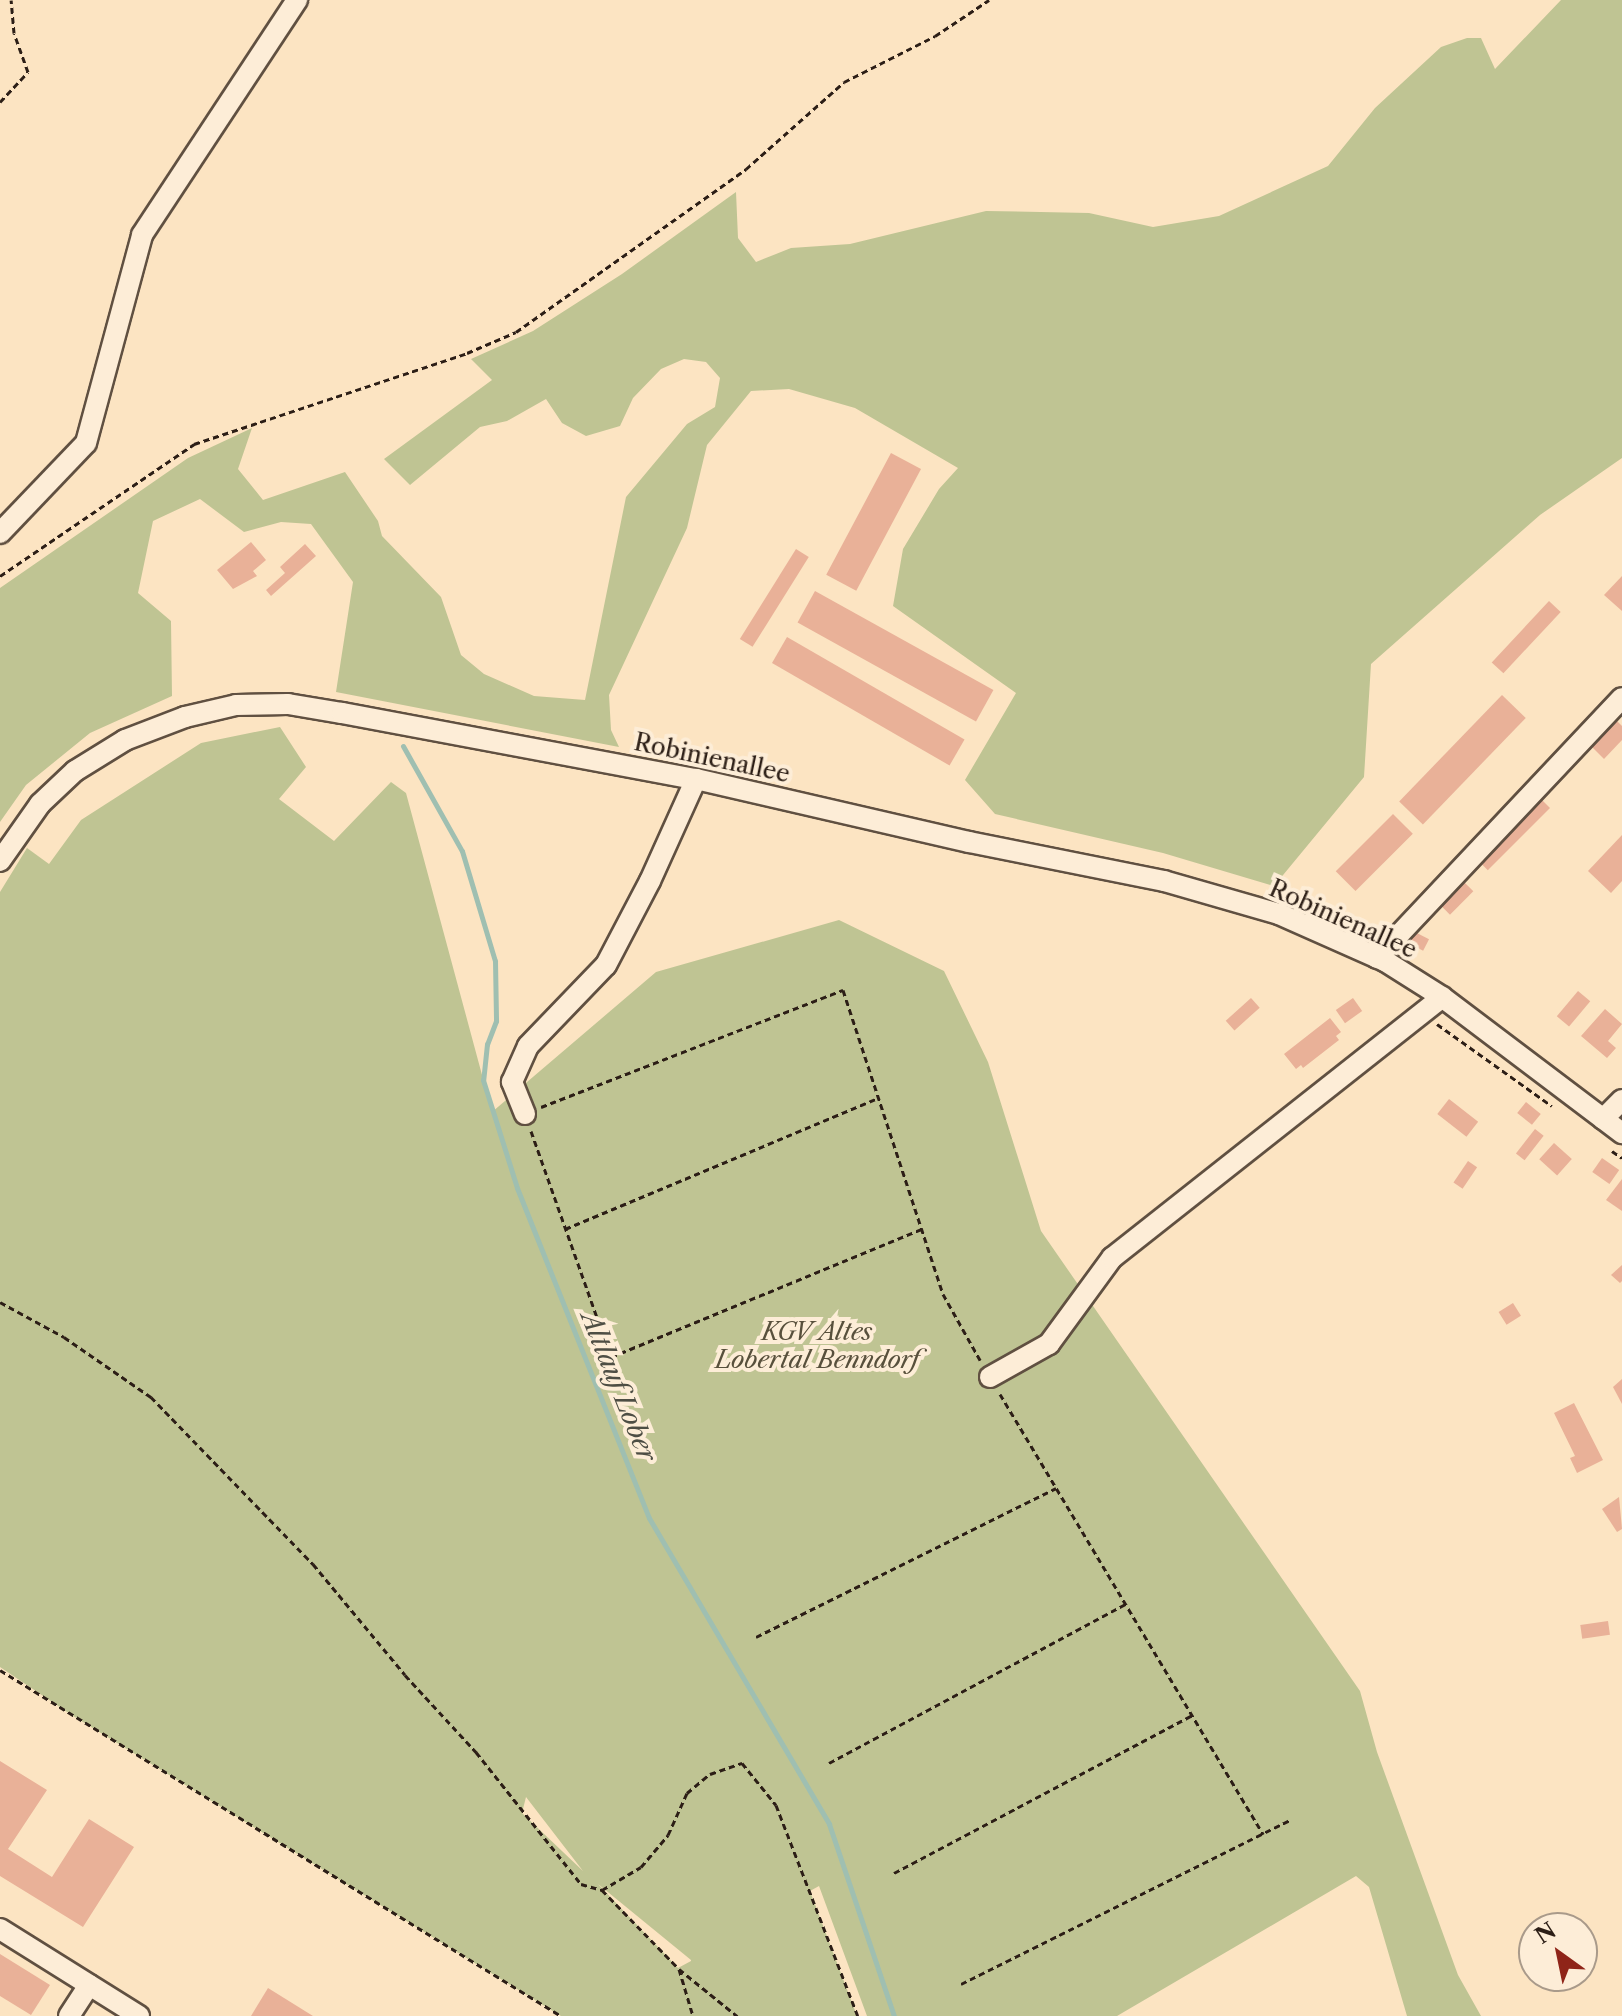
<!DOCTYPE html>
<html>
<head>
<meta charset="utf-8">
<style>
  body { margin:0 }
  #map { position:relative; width:1622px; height:2016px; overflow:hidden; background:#fce4c2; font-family:"Libre Caslon Text",serif }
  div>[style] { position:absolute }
  .green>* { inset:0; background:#bfc493 }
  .stream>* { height:5px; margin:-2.5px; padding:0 2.5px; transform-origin:2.5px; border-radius:2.5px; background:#9fbfb1 }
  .building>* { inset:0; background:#e9b198; transform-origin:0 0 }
  .path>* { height:3px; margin-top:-1.5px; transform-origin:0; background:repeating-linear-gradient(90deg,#2c1e16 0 6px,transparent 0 10px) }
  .roads { filter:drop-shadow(2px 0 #605041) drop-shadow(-2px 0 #605041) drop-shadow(0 2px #605041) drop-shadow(0 -2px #605041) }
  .minor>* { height:20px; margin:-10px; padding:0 10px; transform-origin:10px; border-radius:10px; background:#fdedd7 }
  span { translate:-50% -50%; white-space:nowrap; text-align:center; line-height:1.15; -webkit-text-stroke:8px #fdedd7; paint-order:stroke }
  .street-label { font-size:24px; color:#2c1e16 }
  .park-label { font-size:24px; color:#58503c; font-style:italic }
  .water-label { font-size:26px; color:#4e4e44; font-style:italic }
  .north { position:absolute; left:1518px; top:1912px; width:80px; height:80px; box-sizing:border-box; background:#fdedd7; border:2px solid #a99a8a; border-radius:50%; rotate:327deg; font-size:22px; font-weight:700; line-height:32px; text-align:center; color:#2c1e16 }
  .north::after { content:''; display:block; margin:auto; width:28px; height:36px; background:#8f2418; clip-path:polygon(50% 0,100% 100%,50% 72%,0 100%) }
</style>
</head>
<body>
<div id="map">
  <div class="green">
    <div style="clip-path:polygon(1561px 0,1622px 0,1622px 458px,1540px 515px,1371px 664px,1364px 777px,1274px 886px,1163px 853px,995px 814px,965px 780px,1016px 693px,893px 606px,903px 549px,939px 489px,958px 468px,855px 408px,789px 389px,751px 391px,707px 445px,687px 528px,609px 695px,611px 730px,619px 747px,336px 692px,353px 582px,311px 524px,281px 522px,244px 532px,200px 499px,153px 521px,138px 593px,171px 621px,172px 696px,90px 733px,26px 785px,0 822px,0 588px,188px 458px,252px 428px,238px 469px,263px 500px,345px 472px,378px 521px,382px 536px,441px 597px,461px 655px,484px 674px,534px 696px,585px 700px,626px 497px,687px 424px,715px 407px,720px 378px,706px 362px,684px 359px,661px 369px,633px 398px,620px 426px,586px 436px,562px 423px,546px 399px,507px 421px,480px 427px,410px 485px,384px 459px,492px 380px,471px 359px,533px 331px,622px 274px,736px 192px,738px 238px,756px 262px,791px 248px,850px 244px,986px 211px,1089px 213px,1153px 227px,1219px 216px,1328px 166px,1375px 108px,1441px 47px,1467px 38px,1481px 38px,1495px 69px)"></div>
    <div style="clip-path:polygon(evenodd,280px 727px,306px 767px,279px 799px,334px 841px,391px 782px,406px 793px,492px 1112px,656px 972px,839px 920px,944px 971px,988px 1062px,1041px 1231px,1360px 1691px,1377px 1752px,1458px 1975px,1481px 2016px,1407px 2016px,1369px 1887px,1356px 1876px,1117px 2016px,867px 2016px,819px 1886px,810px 1891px,857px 2016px,561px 2016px,70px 1714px,0 1667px,0 892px,27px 848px,49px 864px,81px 820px,201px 743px,280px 727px,526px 1797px,583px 1871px,522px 1813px,526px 1797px,280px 727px,598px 1884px,691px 1960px,691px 1961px,678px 1968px,598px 1884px)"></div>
  </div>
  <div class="stream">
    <div style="left:403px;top:746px;width:120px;rotate:60.7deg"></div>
    <div style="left:462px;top:851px;width:115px;rotate:73.3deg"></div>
    <div style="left:495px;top:961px;width:60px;rotate:89deg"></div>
    <div style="left:496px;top:1021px;width:25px;rotate:111deg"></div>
    <div style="left:487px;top:1044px;width:36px;rotate:96deg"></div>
    <div style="left:483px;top:1080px;width:113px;rotate:72.5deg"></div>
    <div style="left:517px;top:1188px;width:355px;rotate:68.2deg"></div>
    <div style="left:649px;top:1518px;width:355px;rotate:59.5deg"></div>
    <div style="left:829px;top:1824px;width:203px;rotate:71.3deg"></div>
  </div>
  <div class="building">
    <div style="left:891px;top:453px;width:34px;height:138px;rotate:28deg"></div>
    <div style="clip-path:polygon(251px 542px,266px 560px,253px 571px,257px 576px,233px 589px,217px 570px)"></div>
    <div style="clip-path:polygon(305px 544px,316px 556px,271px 596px,266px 590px,285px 573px,280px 567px)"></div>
    <div style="left:796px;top:549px;width:15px;height:106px;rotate:32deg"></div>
    <div style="clip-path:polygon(1622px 576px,1622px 611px,1604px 595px)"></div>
    <div style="left:815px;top:591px;width:204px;height:36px;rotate:29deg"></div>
    <div style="left:1549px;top:601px;width:16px;height:84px;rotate:43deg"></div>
    <div style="left:787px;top:637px;width:205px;height:30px;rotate:30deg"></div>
    <div style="left:1502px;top:695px;width:33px;height:148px;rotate:44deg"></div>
    <div style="clip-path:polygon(1616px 720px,1622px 726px,1622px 740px,1604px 759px,1591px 746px)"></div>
    <div style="left:1538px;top:796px;width:17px;height:88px;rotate:45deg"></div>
    <div style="left:1393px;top:814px;width:28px;height:81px;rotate:45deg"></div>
    <div style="clip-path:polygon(1622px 835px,1622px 881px,1611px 893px,1588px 871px)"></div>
    <div style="left:1462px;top:880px;width:16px;height:33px;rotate:45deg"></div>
    <div style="left:1413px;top:931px;width:18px;height:13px;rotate:27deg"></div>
    <div style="left:1578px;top:991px;width:16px;height:33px;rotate:40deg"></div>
    <div style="left:1251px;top:998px;width:13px;height:34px;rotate:48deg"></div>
    <div style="left:1353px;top:998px;width:16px;height:21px;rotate:55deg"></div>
    <div style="clip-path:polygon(1605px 1009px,1622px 1024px,1608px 1041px,1616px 1048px,1607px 1058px,1581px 1036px)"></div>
    <div style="clip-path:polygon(1330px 1018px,1341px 1032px,1336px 1036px,1339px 1040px,1303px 1068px,1301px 1065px,1296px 1069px,1284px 1054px)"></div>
    <div style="left:1449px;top:1099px;width:37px;height:19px;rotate:38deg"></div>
    <div style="left:1526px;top:1102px;width:19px;height:14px;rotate:39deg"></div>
    <div style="left:1535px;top:1129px;width:11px;height:31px;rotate:38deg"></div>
    <div style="left:1554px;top:1143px;width:24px;height:22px;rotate:42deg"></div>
    <div style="left:1602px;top:1158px;width:21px;height:17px;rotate:35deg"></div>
    <div style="left:1468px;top:1161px;width:11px;height:26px;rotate:34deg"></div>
    <div style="clip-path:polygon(1622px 1179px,1622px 1211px,1606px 1200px)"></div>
    <div style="clip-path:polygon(1622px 1265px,1622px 1281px,1620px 1283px,1611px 1275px)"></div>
    <div style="left:1513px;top:1303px;width:15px;height:17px;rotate:58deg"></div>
    <div style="clip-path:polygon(1622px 1379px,1622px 1404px,1613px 1387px)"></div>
    <div style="clip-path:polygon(1574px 1403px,1603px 1460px,1577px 1473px,1570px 1458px,1575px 1456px,1554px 1413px)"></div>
    <div style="clip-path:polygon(1619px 1497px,1622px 1529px,1617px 1532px,1602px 1509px)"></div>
    <div style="left:1608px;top:1621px;width:14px;height:28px;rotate:82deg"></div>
    <div style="clip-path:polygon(0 1761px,47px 1790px,8px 1849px,52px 1877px,89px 1819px,134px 1847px,83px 1927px,0 1876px)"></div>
    <div style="clip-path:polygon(0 1954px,50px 1985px,31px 2015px,0 1996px)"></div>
    <div style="clip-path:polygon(268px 1988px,313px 2016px,251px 2016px)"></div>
  </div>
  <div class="path">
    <div style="left:0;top:102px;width:41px;rotate:-47deg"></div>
    <div style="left:28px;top:72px;width:41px;rotate:-109.7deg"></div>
    <div style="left:14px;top:33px;width:33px;rotate:-95deg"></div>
    <div style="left:0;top:576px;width:235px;rotate:-34.2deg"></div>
    <div style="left:194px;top:444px;width:288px;rotate:-18.4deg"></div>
    <div style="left:467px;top:353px;width:53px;rotate:-23.2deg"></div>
    <div style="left:516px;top:332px;width:282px;rotate:-35.3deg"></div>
    <div style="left:746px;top:169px;width:131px;rotate:-41.6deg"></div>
    <div style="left:844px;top:82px;width:102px;rotate:-26.8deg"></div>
    <div style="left:935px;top:36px;width:65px;rotate:-33.7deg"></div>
    <div style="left:1437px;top:1024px;width:141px;rotate:35.5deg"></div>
    <div style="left:541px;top:1107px;width:324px;rotate:-21.2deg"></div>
    <div style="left:843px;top:990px;width:320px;rotate:71.8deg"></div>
    <div style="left:943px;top:1294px;width:76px;rotate:60.7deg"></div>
    <div style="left:531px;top:1131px;width:240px;rotate:70.5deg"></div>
    <div style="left:611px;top:1357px;width:335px;rotate:-22.4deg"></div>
    <div style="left:1612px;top:1151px;width:12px;rotate:35deg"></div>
    <div style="left:565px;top:1229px;width:339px;rotate:-22.7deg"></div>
    <div style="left:0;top:1302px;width:73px;rotate:28.7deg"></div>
    <div style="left:64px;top:1337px;width:106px;rotate:34.6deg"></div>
    <div style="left:151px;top:1397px;width:233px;rotate:45.9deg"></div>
    <div style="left:313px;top:1564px;width:144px;rotate:50.3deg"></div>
    <div style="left:405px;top:1675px;width:105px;rotate:47.3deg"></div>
    <div style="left:476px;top:1752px;width:169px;rotate:51.5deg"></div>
    <div style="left:581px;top:1884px;width:22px;rotate:16deg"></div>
    <div style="left:602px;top:1890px;width:45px;rotate:-30.5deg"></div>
    <div style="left:641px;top:1867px;width:42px;rotate:-49.8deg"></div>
    <div style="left:668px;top:1835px;width:46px;rotate:-65.7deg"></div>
    <div style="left:687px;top:1793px;width:30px;rotate:-40deg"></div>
    <div style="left:710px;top:1774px;width:34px;rotate:-19deg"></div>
    <div style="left:742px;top:1763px;width:54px;rotate:51deg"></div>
    <div style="left:776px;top:1805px;width:226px;rotate:68.8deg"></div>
    <div style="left:1000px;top:1394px;width:513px;rotate:59.13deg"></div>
    <div style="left:756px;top:1637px;width:335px;rotate:-26.4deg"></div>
    <div style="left:0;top:1670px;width:659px;rotate:31.66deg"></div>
    <div style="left:829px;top:1763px;width:337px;rotate:-28.2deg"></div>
    <div style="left:894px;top:1873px;width:337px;rotate:-27.9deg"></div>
    <div style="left:602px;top:1890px;width:110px;rotate:45.7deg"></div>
    <div style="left:679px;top:1969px;width:75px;rotate:39deg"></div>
    <div style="left:679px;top:1969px;width:49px;rotate:73.4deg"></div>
    <div style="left:961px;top:1984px;width:368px;rotate:-26.5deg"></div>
  </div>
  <div class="roads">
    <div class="minor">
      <div style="left:0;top:533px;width:124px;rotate:-46.3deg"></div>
      <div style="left:86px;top:443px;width:215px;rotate:-74.9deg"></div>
      <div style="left:142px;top:235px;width:282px;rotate:-56.6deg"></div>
      <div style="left:0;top:861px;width:70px;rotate:-54.9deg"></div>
      <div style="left:40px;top:804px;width:48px;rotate:-43.3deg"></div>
      <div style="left:75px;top:771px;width:59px;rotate:-31.8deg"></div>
      <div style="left:125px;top:740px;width:64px;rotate:-21deg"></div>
      <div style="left:185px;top:717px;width:52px;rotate:-13.2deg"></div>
      <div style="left:236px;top:705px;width:52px;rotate:-1.1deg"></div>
      <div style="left:288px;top:704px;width:55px;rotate:9.5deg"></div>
      <div style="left:342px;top:713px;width:360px;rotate:10.6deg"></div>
      <div style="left:696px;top:779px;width:280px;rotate:13deg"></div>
      <div style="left:969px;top:842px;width:199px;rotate:11.3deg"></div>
      <div style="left:1164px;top:881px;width:120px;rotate:16deg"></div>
      <div style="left:1279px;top:914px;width:116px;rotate:23.9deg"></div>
      <div style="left:1385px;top:961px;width:67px;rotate:32.3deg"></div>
      <div style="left:1442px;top:997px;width:226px;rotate:37.1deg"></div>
      <div style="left:1377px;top:958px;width:357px;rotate:-46.7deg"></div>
      <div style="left:525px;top:1114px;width:35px;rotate:-112deg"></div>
      <div style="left:512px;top:1082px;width:39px;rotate:-66deg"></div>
      <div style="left:528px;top:1046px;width:112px;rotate:-46.1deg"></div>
      <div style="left:606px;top:965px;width:95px;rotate:-62.4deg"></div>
      <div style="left:650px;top:881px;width:112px;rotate:-65.7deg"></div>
      <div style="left:1603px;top:1119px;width:27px;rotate:-45deg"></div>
      <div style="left:990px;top:1377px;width:68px;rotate:-29.2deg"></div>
      <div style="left:1049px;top:1344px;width:107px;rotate:-53.8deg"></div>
      <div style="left:1112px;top:1258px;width:421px;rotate:-38.3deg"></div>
      <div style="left:0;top:1929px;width:164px;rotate:32deg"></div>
      <div style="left:69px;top:2016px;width:37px;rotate:-57deg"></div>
    </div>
  </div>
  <div class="street-label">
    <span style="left:712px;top:758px;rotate:12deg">Robinienallee</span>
    <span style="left:1343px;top:919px;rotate:24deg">Robinienallee</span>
  </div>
  <div class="park-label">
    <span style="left:817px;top:1346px">KGV Altes<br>Lobertal Benndorf</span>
  </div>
  <div class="water-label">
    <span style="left:618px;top:1387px;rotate:68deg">Altlauf Lober</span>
  </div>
  <div class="north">N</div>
</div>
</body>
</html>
